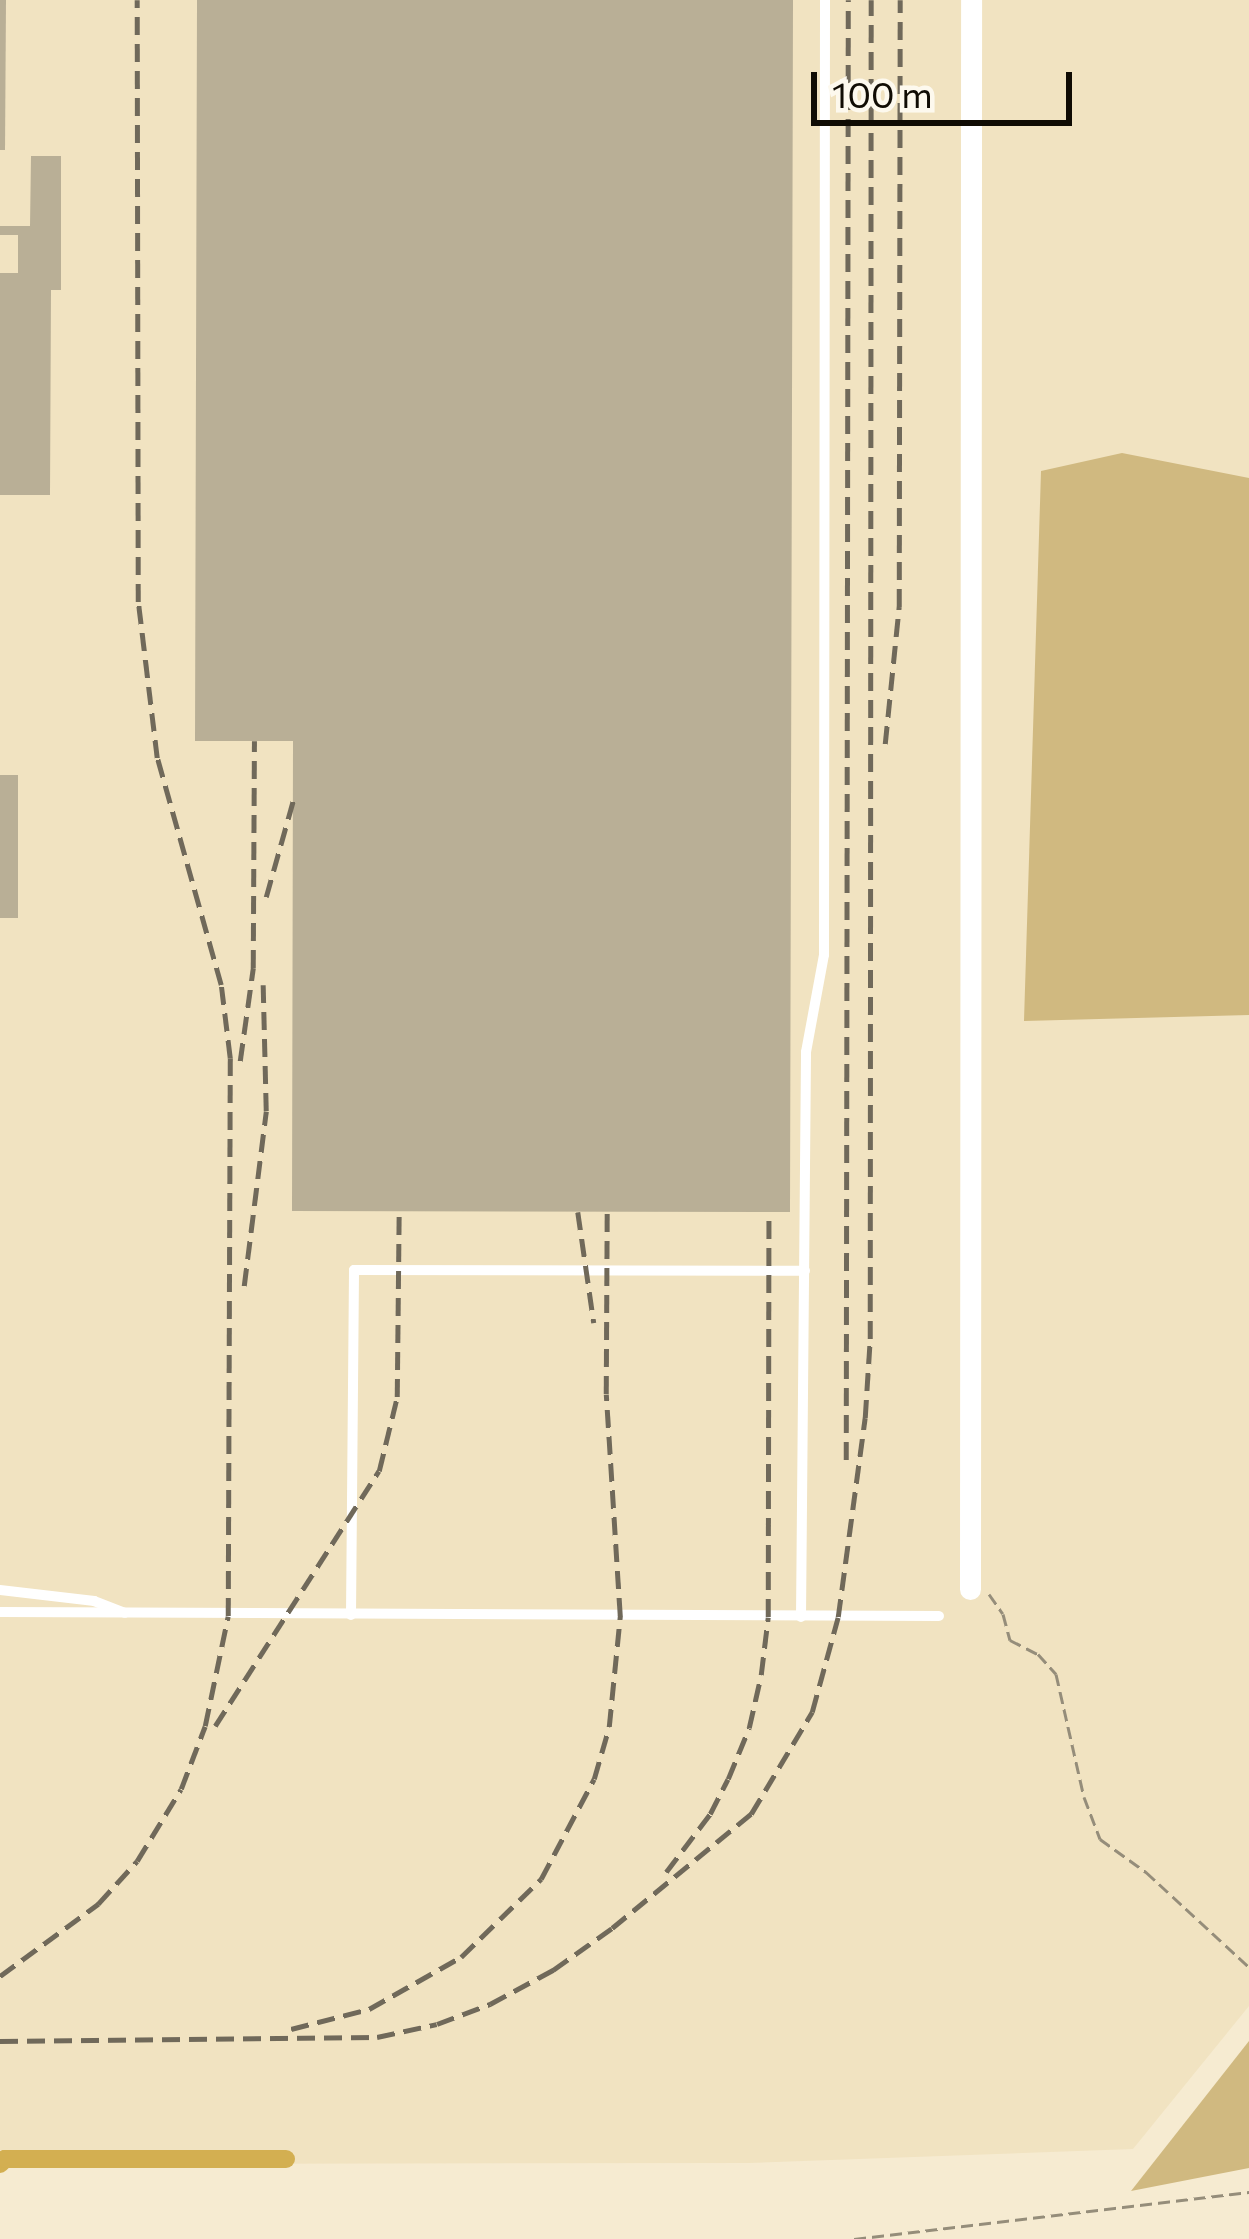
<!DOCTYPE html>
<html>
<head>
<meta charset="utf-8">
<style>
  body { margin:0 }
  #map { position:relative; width:1249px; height:2239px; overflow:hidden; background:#f6ebd1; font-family:Commissioner,sans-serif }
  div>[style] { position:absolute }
  .built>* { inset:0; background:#f1e3c1 }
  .green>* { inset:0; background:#d0b980 }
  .canal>* { height:18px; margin:-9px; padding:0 9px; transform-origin:9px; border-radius:9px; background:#d3af51 }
  .building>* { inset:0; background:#b9af96; transform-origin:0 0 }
  .path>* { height:3px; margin-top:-1.5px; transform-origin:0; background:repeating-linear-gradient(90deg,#958d7a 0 12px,transparent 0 18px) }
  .service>* { height:10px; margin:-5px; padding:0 5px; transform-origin:5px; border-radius:5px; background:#fff }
  .minor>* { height:21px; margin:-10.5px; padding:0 10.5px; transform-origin:10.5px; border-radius:10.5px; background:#fff }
  .rail>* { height:4.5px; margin-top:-2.25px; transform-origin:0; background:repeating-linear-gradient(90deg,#70695a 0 18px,transparent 0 27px) }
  span { translate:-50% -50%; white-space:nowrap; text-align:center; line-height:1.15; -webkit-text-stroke:10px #fdf9ee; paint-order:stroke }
  .scale { position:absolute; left:811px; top:72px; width:261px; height:54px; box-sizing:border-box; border:6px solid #100c04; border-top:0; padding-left:15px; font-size:36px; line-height:42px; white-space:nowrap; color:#100c04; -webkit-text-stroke:9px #fdf9ee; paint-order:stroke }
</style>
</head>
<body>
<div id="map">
  <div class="built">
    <div style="clip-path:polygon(0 0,1249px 0,1249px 2006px,1133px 2149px,749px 2163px,0 2164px)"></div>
  </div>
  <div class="green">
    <div style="clip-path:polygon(1122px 453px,1249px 478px,1249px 1015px,1024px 1021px,1041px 471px)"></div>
    <div style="clip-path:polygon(1249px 2041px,1249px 2168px,1131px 2191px)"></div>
  </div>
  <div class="canal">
    <div style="left:0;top:2164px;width:7px;rotate:-45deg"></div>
    <div style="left:5px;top:2159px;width:281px"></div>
  </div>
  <div class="building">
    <div style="clip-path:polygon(0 0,6px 0,5px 150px,0 150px)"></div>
    <div style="clip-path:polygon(197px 0,793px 0,790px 1212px,292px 1211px,293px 741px,195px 741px)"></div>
    <div style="clip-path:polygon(31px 156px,61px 156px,61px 290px,51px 290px,50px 495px,0 495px,0 273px,18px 273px,18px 235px,0 235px,0 226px,30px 226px)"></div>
    <div style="left:0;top:775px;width:18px;height:143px"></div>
  </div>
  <div class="path">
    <div style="left:989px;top:1594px;width:24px;rotate:55deg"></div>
    <div style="left:1003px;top:1614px;width:27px;rotate:75deg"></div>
    <div style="left:1010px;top:1640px;width:31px;rotate:27deg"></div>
    <div style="left:1038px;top:1654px;width:27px;rotate:48deg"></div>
    <div style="left:1056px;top:1674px;width:126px;rotate:77.2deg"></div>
    <div style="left:1084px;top:1797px;width:45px;rotate:69.1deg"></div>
    <div style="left:1100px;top:1839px;width:57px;rotate:35.7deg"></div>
    <div style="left:1146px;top:1872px;width:140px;rotate:42.7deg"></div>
    <div style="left:854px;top:2239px;width:398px;rotate:-6.8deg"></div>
  </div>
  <div class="service">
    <div style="left:0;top:1590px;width:95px;rotate:6.7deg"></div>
    <div style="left:94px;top:1601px;width:33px;rotate:21deg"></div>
    <div style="left:0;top:1612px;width:939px;rotate:0.24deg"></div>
    <div style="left:351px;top:1615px;width:345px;rotate:-89.5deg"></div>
    <div style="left:354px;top:1270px;width:451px;rotate:0.1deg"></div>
    <div style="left:801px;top:1617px;width:565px;rotate:-89.49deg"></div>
    <div style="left:806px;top:1052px;width:99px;rotate:-79.5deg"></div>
    <div style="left:824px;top:955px;width:955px;rotate:-89.94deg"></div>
  </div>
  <div class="minor">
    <div style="left:970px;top:1589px;width:1589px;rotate:-89.96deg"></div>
  </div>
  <div class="rail">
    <div style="left:885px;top:744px;width:138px;rotate:-84.2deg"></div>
    <div style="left:899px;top:607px;width:607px;rotate:-89.91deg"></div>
    <div style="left:266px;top:897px;width:100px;rotate:-74.3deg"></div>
    <div style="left:240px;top:1061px;width:94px;rotate:-82deg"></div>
    <div style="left:253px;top:968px;width:227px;rotate:-89.7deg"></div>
    <div style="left:578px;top:1212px;width:112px;rotate:81.8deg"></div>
    <div style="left:244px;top:1286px;width:176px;rotate:-82.8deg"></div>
    <div style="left:266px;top:1111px;width:126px;rotate:-91.4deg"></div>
    <div style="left:846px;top:1460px;width:1460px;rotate:-89.92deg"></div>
    <div style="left:215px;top:1726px;width:303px;rotate:-57.3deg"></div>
    <div style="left:379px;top:1471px;width:76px;rotate:-76.3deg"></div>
    <div style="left:397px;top:1397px;width:186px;rotate:-89.4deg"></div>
    <div style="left:666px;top:1872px;width:73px;rotate:-52.8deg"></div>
    <div style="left:710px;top:1814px;width:39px;rotate:-63deg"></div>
    <div style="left:728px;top:1779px;width:55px;rotate:-67.6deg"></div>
    <div style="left:749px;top:1728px;width:54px;rotate:-77.2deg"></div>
    <div style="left:761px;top:1675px;width:58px;rotate:-83.1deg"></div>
    <div style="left:768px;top:1617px;width:405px;rotate:-89.9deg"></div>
    <div style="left:0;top:1976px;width:122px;rotate:-36.3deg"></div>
    <div style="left:98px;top:1904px;width:58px;rotate:-47.8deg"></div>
    <div style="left:137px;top:1861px;width:84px;rotate:-58.6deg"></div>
    <div style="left:181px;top:1789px;width:67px;rotate:-69.1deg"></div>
    <div style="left:205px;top:1726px;width:112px;rotate:-78.2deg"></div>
    <div style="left:228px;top:1616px;width:558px;rotate:-89.79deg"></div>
    <div style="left:230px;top:1058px;width:74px;rotate:-97deg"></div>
    <div style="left:221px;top:985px;width:236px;rotate:-105.7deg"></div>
    <div style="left:157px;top:758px;width:157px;rotate:-96.9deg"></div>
    <div style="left:138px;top:602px;width:602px;rotate:-90.1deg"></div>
    <div style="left:291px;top:2029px;width:81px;rotate:-14.4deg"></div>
    <div style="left:369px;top:2009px;width:106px;rotate:-29.5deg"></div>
    <div style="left:461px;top:1957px;width:112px;rotate:-44.3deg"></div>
    <div style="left:541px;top:1879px;width:113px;rotate:-62.1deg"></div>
    <div style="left:594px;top:1779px;width:54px;rotate:-73.9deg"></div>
    <div style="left:609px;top:1727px;width:112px;rotate:-84.3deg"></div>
    <div style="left:620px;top:1616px;width:222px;rotate:-93.6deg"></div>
    <div style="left:606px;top:1394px;width:182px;rotate:-89.7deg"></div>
    <div style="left:0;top:2041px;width:377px;rotate:-0.6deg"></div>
    <div style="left:377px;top:2037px;width:61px;rotate:-12.2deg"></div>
    <div style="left:437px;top:2024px;width:57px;rotate:-20.7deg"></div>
    <div style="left:490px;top:2004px;width:72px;rotate:-28.4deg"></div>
    <div style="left:553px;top:1970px;width:72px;rotate:-35.4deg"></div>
    <div style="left:612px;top:1928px;width:180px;rotate:-39.4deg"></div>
    <div style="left:751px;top:1814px;width:119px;rotate:-59.1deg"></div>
    <div style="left:812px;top:1712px;width:98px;rotate:-74.7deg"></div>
    <div style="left:838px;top:1617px;width:201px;rotate:-82.3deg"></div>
    <div style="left:865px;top:1418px;width:79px;rotate:-86.4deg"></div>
    <div style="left:870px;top:1339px;width:1339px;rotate:-89.96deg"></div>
  </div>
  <div class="scale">100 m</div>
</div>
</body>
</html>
